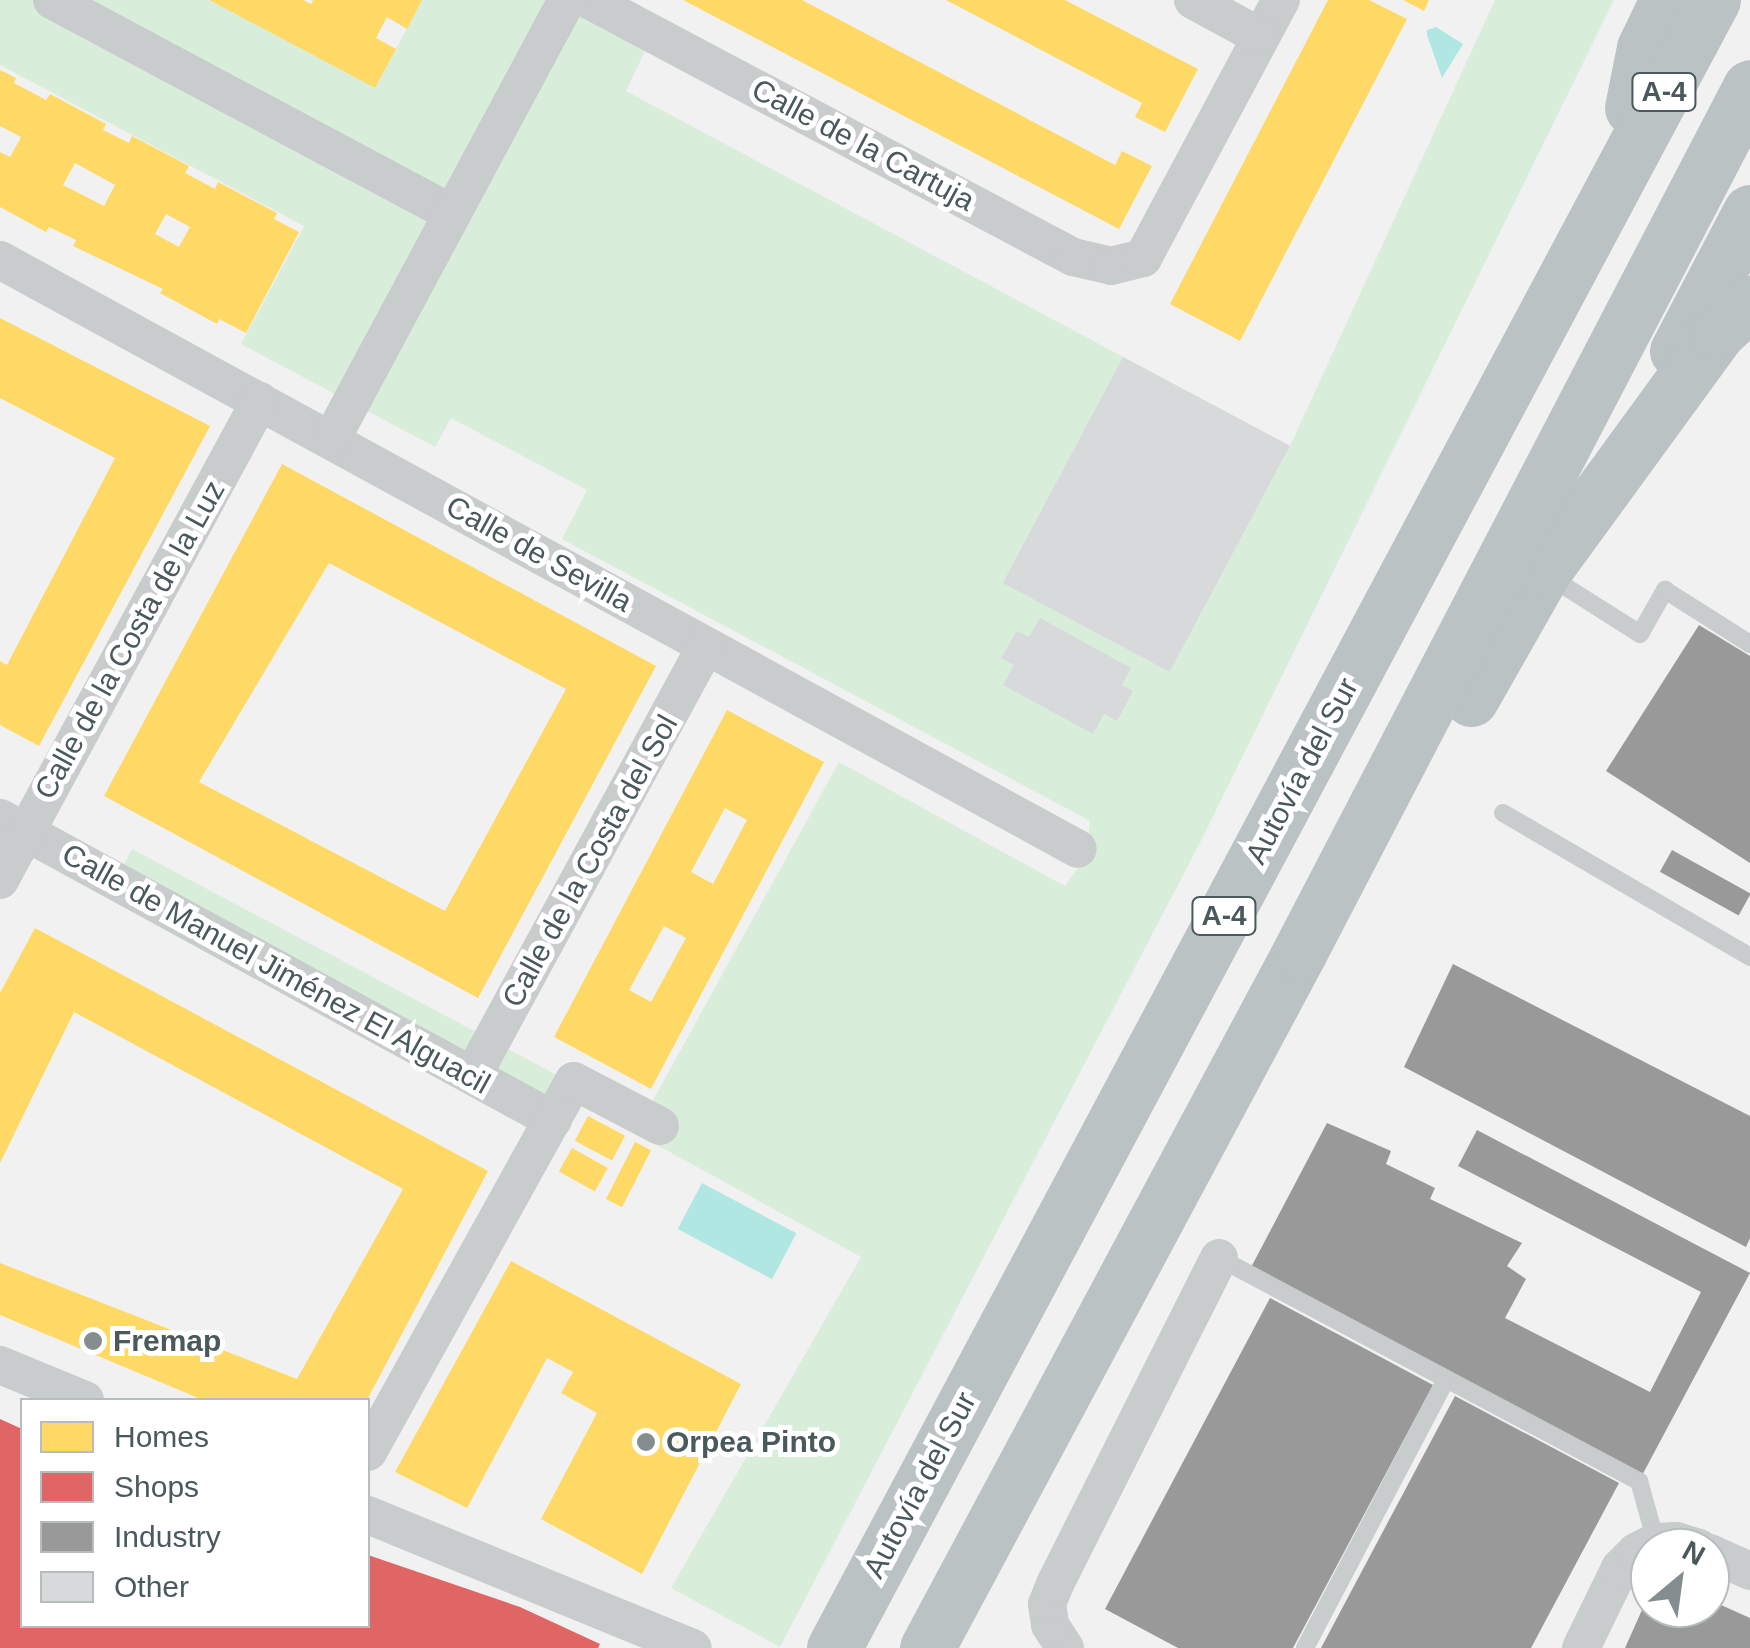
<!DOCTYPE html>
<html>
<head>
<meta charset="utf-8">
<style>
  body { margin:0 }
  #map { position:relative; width:1750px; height:1648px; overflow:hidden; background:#f1f1f1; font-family:Helvetica,sans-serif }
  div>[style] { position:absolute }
  .green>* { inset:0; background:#d8eeda; transform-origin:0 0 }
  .water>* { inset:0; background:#b1e7e2; transform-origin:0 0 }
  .homes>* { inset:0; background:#ffd966; transform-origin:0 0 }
  .shops>* { inset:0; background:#e06666 }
  .industry>* { inset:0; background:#999; transform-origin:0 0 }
  .building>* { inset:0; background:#d7d9da; transform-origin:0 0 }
  .lane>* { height:18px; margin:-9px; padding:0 9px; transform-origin:9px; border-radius:9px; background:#c9cccc }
  .street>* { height:38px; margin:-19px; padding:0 19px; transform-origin:19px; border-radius:19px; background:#c9cccc }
  .highway>* { height:55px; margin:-27.5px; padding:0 27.5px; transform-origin:27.5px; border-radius:27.5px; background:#bbc2c4 }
  .dots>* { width:28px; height:28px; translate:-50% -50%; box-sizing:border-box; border:5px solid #fff; border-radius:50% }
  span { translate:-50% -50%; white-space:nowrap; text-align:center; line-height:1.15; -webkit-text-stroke:10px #fff; paint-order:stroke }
  .shield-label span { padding:2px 8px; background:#fff; border:2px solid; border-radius:8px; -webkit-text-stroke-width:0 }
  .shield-label { font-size:28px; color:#4a595c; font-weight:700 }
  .street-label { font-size:30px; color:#4a595c }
  .poi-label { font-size:30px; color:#4a595c; font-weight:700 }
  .left { translate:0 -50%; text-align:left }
  .legend { position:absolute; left:20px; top:1398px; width:350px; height:230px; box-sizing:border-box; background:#fff; border:2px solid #b7bdbe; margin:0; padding:12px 18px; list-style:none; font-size:30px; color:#4a595c }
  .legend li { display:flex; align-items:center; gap:20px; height:50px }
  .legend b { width:50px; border:2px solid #b7bdbe }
  .north { position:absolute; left:1630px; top:1528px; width:100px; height:100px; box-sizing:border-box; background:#fff; border:2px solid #b7bdbe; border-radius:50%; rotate:29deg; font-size:28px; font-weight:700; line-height:40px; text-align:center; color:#4a595c }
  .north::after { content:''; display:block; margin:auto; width:35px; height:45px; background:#848e90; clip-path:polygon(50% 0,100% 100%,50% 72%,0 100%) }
</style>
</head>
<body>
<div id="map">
  <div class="green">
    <div style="clip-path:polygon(0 0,209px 0,375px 88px,422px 0,550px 0,645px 51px,626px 91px,1290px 446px,1495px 0,1614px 0,1203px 837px,780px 1647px,671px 1588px,861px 1257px,635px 1133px,839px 762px,1065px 886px,1086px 856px,1090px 821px,562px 539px,587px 490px,451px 418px,435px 447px,241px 344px,304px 226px,0 65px)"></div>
    <div style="left:132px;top:849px;width:486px;height:53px;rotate:28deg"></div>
  </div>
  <div class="water">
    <div style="clip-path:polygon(1436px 27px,1463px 44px,1442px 78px,1427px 35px,1427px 30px)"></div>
    <div style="left:702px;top:1183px;width:107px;height:52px;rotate:28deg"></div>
  </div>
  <div class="homes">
    <div style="clip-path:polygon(209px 0,303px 0,311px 4px,313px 0,422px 0,407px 29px,387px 17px,376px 38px,396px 49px,375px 88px)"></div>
    <div style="clip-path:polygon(683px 0,802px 0,1115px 165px,1122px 151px,1152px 166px,1119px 229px)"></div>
    <div style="clip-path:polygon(946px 0,1065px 0,1198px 69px,1165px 132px,1135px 117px,1142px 103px)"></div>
    <div style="clip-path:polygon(1328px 0,1369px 0,1407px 19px,1240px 341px,1170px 304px)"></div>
    <div style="clip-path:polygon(1403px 0,1429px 0,1424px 11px)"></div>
    <div style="clip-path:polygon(evenodd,0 70px,16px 78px,14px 83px,46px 100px,50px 94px,106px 124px,103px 130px,129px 143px,132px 136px,189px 166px,185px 173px,215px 189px,218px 182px,277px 213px,274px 219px,299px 232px,246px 333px,219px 319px,217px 324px,160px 293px,163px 289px,73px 246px,76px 240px,49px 227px,46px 232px,0 207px,0 152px,10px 157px,21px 137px,0 126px,0 70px,75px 163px,115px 185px,104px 206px,63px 185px,75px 163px,0 70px,166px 214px,190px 227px,179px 247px,155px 234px,166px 214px)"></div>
    <div style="clip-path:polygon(0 318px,210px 426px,39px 746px,0 725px,0 661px,7px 665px,115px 458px,0 398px)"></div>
    <div style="clip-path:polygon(evenodd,282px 464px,656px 666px,478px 998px,104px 796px,282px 464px,329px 563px,566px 689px,445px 911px,199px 782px,329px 563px)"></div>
    <div style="clip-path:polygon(evenodd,727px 710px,824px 762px,651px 1089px,554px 1037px,727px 710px,725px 808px,747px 820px,713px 884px,691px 872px,725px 808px,727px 710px,664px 926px,686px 938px,651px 1002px,629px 990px,664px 926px)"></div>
    <div style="clip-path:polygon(35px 928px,488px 1171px,367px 1400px,203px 1400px,0 1315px,0 1263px,297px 1379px,403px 1189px,74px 1012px,0 1163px,0 993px)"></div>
    <div style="left:588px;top:1116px;width:42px;height:28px;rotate:28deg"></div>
    <div style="left:635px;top:1142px;width:18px;height:64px;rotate:27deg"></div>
    <div style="left:572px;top:1148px;width:41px;height:27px;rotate:29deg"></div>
    <div style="clip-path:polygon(511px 1261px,741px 1384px,642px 1574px,541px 1519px,597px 1413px,561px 1393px,573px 1372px,547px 1358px,467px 1508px,395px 1472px)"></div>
  </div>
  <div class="shops">
    <div style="clip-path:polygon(0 1419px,22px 1429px,22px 1626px,368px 1626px,368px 1555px,520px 1607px,600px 1644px,598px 1648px,0 1648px)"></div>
  </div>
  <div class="industry">
    <div style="clip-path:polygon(1699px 625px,1750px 656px,1750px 863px,1606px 771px)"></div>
    <div style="left:1672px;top:850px;width:90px;height:25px;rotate:29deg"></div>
    <div style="clip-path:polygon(1453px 964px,1750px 1116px,1750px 1238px,1746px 1247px,1404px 1067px)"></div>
    <div style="clip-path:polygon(1327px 1123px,1391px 1151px,1386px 1164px,1435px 1188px,1430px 1199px,1522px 1243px,1507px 1266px,1526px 1279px,1505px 1318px,1650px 1392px,1701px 1292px,1458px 1166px,1477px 1130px,1750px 1273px,1639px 1481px,1248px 1273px)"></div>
    <div style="clip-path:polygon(1270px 1298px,1433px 1385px,1293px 1648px,1178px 1648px,1105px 1609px)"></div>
    <div style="clip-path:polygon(1455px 1396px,1619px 1483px,1531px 1648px,1321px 1648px)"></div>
    <div style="clip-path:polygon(1650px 1592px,1650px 1608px,1710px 1608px,1710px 1600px,1750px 1618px,1750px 1648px,1625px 1648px)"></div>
  </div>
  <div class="building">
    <div style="left:1123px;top:357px;width:189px;height:256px;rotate:28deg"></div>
    <div style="clip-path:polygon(1040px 618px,1131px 668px,1122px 685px,1133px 691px,1117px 721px,1104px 714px,1093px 734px,1003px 685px,1014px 665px,1001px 658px,1017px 631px,1029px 637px)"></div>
  </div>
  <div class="lane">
    <div style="left:1547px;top:575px;width:110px;rotate:32.4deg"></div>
    <div style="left:1640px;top:634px;width:51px;rotate:-60.4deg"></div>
    <div style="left:1665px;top:590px;width:101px;rotate:32.4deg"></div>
    <div style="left:1503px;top:813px;width:286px;rotate:30.2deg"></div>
    <div style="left:1219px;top:1258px;width:476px;rotate:28deg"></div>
    <div style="left:1639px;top:1481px;width:63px;rotate:74.4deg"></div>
    <div style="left:1305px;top:1648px;width:303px;rotate:-62.3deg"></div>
  </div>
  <div class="street">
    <div style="left:52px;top:0;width:454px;rotate:28.1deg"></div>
    <div style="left:589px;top:0;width:548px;rotate:27.97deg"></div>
    <div style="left:1073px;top:257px;width:39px;rotate:13deg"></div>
    <div style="left:1111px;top:266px;width:33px;rotate:-14deg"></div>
    <div style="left:1143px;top:258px;width:293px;rotate:-61.9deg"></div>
    <div style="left:1193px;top:0;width:77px;rotate:28.6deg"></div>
    <div style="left:0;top:260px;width:1228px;rotate:28.65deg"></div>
    <div style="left:331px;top:440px;width:499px;rotate:-61.8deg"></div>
    <div style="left:0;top:818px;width:630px;rotate:28.64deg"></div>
    <div style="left:0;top:880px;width:545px;rotate:-61.51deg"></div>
    <div style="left:473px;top:1075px;width:488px;rotate:-61.5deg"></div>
    <div style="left:0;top:1365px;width:92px;rotate:22.4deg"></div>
    <div style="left:368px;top:1452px;width:424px;rotate:-61deg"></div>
    <div style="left:574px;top:1081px;width:97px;rotate:27.6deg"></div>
    <div style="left:368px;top:1515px;width:351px;rotate:22.3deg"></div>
    <div style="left:1710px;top:1553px;width:44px;rotate:24.2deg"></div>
    <div style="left:1065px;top:1648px;width:27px;rotate:-123deg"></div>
    <div style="left:1050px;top:1625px;width:21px;rotate:-98deg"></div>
    <div style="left:1047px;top:1604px;width:22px;rotate:-68deg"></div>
    <div style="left:1055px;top:1584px;width:365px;rotate:-63.3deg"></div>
    <div style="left:1581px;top:1648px;width:89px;rotate:-64deg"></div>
    <div style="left:1620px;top:1568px;width:23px;rotate:-45deg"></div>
    <div style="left:1636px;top:1552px;width:22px;rotate:-27deg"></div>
    <div style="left:1656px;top:1542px;width:20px;rotate:-3deg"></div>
    <div style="left:1676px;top:1541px;width:24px;rotate:17deg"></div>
  </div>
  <div class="highway">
    <div style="left:1632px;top:108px;width:61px;rotate:-78.7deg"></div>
    <div style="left:1644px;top:48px;width:53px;rotate:-64.4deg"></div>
    <div style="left:1677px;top:351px;width:157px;rotate:-62.3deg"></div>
    <div style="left:1471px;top:699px;width:146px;rotate:-60.4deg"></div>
    <div style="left:1543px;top:572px;width:296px;rotate:-53.9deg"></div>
    <div style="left:1717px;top:333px;width:45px;rotate:-42.3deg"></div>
    <div style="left:834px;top:1648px;width:1868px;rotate:-61.93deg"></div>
    <div style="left:927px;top:1648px;width:788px;rotate:-61.84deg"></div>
    <div style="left:1299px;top:953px;width:976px;rotate:-62.49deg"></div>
  </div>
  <div class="dots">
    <div style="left:93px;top:1341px;background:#848e90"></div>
    <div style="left:646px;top:1442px;background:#848e90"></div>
  </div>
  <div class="shield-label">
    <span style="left:1664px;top:92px">A-4</span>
    <span style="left:1224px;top:916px">A-4</span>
  </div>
  <div class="street-label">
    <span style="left:863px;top:145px;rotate:28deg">Calle de la Cartuja</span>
    <span style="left:539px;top:554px;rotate:29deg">Calle de Sevilla</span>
    <span style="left:130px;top:640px;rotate:-61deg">Calle de la Costa de la Luz</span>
    <span style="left:1302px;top:771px;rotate:-62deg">Autovía del Sur</span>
    <span style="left:590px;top:861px;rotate:-61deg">Calle de la Costa del Sol</span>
    <span style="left:276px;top:969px;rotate:29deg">Calle de Manuel Jiménez El Alguacil</span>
    <span style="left:920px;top:1485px;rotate:-62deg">Autovía del Sur</span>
  </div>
  <div class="poi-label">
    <span class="left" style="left:113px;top:1341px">Fremap</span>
    <span class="left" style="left:666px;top:1442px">Orpea Pinto</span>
  </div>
  <ul class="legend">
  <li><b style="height:28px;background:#ffd966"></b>Homes</li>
  <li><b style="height:28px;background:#e06666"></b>Shops</li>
  <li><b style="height:28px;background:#999"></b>Industry</li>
  <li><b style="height:28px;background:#d7d9da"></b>Other</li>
  </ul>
  <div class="north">N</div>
</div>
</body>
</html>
